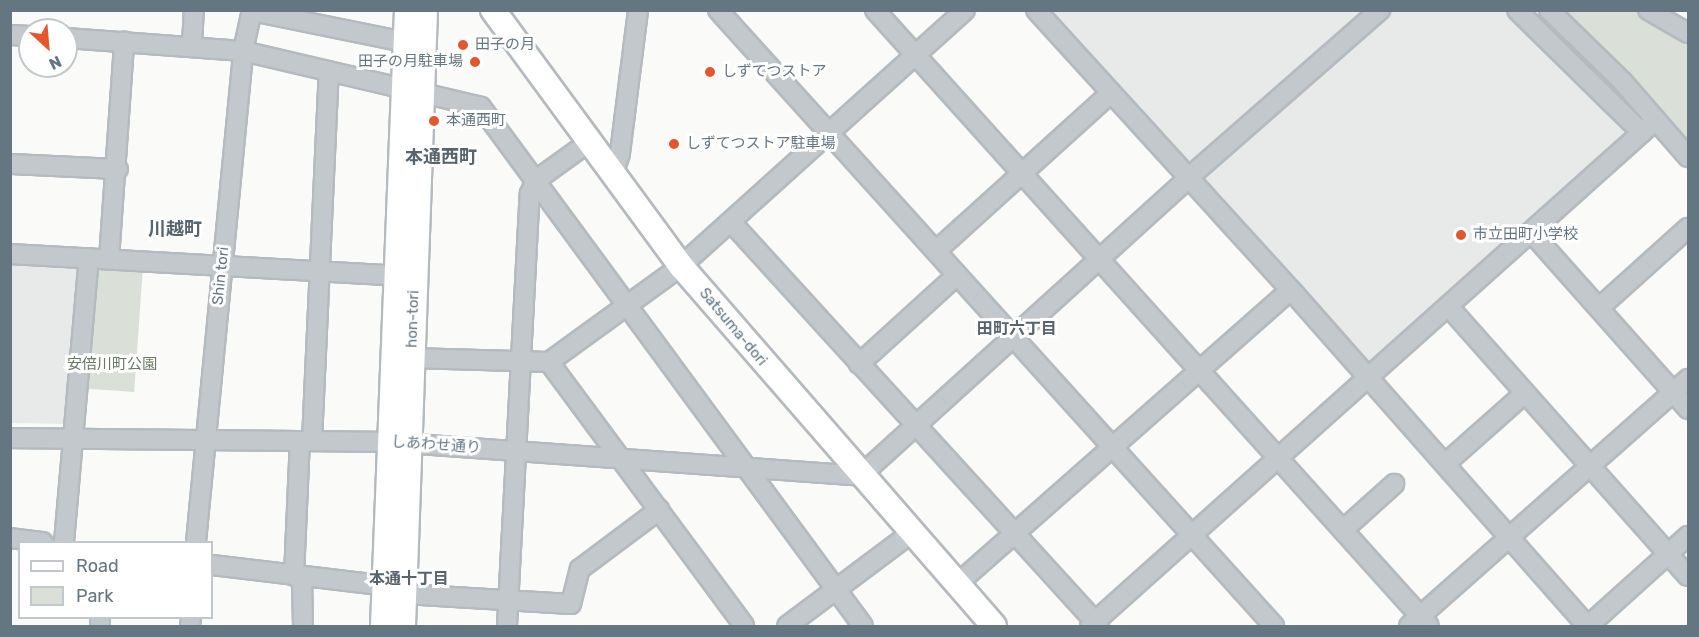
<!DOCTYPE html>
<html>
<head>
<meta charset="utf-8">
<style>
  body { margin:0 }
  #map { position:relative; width:1699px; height:637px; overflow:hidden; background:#fafaf8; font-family:Rubik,"Noto Sans JP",sans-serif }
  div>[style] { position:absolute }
  .built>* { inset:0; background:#e8e9e9 }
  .green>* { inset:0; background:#dadfd7; transform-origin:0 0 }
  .roads { filter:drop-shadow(2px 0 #b5babe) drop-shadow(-2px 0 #b5babe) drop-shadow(0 2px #b5babe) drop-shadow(0 -2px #b5babe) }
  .minor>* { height:18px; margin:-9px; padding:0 9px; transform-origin:9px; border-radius:9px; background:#c3c8cc }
  .major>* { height:24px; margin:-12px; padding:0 12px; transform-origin:12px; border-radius:12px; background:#fff }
  .dots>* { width:16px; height:16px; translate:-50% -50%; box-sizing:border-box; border:3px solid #fff; border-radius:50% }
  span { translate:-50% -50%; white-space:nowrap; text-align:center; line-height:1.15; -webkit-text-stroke:6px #fff; paint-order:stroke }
  .poi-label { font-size:15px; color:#657683 }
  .left { translate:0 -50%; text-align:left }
  .right { translate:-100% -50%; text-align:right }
  .street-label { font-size:15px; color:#657683 }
  .park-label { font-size:15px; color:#687a64 }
  .neighbourhood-label { font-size:16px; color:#57646e; font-weight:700 }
  .quarter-label { font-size:18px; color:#57646e; font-weight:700 }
  .frame { position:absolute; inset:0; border:12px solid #657683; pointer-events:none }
  .legend { position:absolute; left:18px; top:541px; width:195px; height:78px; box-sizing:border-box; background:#fff; border:2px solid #c1c8cd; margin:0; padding:8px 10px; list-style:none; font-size:18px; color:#657683 }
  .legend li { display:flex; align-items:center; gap:12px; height:30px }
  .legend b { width:30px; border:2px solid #c1c8cd }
  .north { position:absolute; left:18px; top:18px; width:60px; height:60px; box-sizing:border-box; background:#fff; border:2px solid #c1c8cd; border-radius:50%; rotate:154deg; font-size:16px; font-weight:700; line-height:24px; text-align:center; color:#657683 }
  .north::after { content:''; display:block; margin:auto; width:21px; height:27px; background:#e4572e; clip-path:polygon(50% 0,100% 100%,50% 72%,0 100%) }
</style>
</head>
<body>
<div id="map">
  <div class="built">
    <div style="clip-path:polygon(1052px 11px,1373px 11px,1194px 168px)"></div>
    <div style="clip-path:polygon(1391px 11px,1510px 11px,1631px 134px,1369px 367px,1200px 179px)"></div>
    <div style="clip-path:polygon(10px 259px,81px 263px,66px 424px,11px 423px)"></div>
  </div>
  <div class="green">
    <div style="clip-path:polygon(1556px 11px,1638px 11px,1688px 40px,1688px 149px)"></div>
    <div style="left:96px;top:264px;width:47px;height:125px;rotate:4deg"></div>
  </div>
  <div class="roads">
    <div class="minor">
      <div style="left:718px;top:10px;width:830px;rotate:47.93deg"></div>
      <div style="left:875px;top:10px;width:828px;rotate:48.03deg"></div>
      <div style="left:1036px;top:10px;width:379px;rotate:47.7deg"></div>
      <div style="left:1291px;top:290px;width:448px;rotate:48.6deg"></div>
      <div style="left:1517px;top:10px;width:175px;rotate:44.5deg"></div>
      <div style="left:1549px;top:10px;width:102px;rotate:44.2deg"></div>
      <div style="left:1622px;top:81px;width:101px;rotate:49deg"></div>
      <div style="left:1648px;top:10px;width:46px;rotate:29.9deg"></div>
      <div style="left:252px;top:11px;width:156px;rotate:11.5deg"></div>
      <div style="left:10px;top:35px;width:20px;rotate:3deg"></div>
      <div style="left:66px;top:38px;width:177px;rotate:4.2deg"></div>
      <div style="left:243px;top:51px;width:244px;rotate:13.2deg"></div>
      <div style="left:481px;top:107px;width:644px;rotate:53.65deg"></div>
      <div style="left:192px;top:45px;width:35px;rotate:-87deg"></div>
      <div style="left:10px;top:164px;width:108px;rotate:2.7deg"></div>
      <div style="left:613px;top:175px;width:23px;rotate:-72deg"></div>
      <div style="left:620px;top:153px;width:144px;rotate:-82.8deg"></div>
      <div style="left:731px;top:222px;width:546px;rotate:47.67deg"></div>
      <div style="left:1531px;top:232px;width:237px;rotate:48.4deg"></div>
      <div style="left:936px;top:251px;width:234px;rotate:-42.1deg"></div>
      <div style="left:10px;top:254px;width:398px;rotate:3.2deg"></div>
      <div style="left:109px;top:259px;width:218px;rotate:-86deg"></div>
      <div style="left:1448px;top:306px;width:361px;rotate:48.4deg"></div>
      <div style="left:1599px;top:308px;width:120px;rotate:-42deg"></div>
      <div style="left:412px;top:358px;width:137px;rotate:1.7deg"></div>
      <div style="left:549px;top:362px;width:328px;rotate:53.5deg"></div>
      <div style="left:549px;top:362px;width:163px;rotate:-36deg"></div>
      <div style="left:681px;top:266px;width:382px;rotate:-42deg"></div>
      <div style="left:859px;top:364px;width:132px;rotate:-42.2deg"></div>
      <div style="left:10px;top:438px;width:379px;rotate:0.6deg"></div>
      <div style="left:389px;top:442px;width:472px;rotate:4.1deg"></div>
      <div style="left:860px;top:476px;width:442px;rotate:-42.2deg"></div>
      <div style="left:1187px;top:179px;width:257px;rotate:-41.2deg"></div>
      <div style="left:312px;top:441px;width:370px;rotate:-87.4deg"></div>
      <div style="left:1445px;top:464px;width:107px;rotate:-41.6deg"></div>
      <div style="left:1343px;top:530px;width:69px;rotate:-42deg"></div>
      <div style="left:10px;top:538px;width:33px;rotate:7deg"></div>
      <div style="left:64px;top:542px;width:285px;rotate:-85deg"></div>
      <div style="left:196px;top:542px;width:493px;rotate:-84.5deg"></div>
      <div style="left:243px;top:51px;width:42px;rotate:-77.6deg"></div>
      <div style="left:212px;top:565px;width:186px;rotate:6.8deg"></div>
      <div style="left:294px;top:576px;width:135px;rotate:-87.5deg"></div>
      <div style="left:302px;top:577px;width:49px;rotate:88.8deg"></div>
      <div style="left:956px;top:585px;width:446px;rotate:-41.4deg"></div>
      <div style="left:404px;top:594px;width:167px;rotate:3.4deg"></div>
      <div style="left:571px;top:604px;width:36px;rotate:-76deg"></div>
      <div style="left:580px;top:569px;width:99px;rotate:-36.8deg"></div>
      <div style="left:100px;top:626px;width:8px;rotate:-90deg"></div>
      <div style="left:190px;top:626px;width:8px;rotate:-83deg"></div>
      <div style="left:507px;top:626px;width:433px;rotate:-87deg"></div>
      <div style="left:530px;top:194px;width:14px;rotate:-69deg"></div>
      <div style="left:535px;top:181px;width:67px;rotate:-35.8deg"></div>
      <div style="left:787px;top:626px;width:154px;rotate:-36.8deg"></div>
      <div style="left:1090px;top:626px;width:759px;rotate:-41.8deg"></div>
      <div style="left:1409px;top:626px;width:373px;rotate:-41.5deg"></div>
      <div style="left:1588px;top:626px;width:135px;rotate:-42deg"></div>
    </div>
    <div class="major">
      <div style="left:493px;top:10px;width:318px;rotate:53.7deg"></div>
      <div style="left:681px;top:266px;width:477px;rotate:49deg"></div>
      <div style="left:383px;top:626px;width:616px;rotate:-87.77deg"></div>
      <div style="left:403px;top:626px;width:616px;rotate:-87.95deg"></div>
    </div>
  </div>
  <div class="dots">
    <div style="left:463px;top:45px;background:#e4572e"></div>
    <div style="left:475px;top:62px;background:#e4572e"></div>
    <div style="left:710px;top:72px;background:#e4572e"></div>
    <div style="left:434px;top:121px;background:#e4572e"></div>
    <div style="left:674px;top:144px;background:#e4572e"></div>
    <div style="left:1461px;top:235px;background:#e4572e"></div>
  </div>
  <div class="poi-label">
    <span class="left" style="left:475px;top:45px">田子の月</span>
    <span class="right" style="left:463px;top:62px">田子の月駐車場</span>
    <span class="left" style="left:722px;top:72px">しずてつストア</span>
    <span class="left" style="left:446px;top:121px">本通西町</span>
    <span class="left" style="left:686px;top:144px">しずてつストア駐車場</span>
    <span class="left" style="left:1473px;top:235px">市立田町小学校</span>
  </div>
  <div class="street-label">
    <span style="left:221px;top:276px;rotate:-84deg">Shin tori</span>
    <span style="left:413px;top:319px;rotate:-88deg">hon-tori</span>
    <span style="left:733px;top:327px;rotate:50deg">Satsuma-dori</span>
    <span style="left:436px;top:445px;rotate:4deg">しあわせ通り</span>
  </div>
  <div class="park-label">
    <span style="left:112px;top:365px">安倍川町公園</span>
  </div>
  <div class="neighbourhood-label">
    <span style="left:1017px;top:329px">田町六丁目</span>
    <span style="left:409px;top:579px">本通十丁目</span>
  </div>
  <div class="quarter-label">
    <span style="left:441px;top:157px">本通西町</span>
    <span style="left:175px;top:229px">川越町</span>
  </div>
  <div class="frame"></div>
  <ul class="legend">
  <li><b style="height:8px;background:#fff"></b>Road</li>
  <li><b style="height:16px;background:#dadfd7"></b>Park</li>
  </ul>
  <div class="north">N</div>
</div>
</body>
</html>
